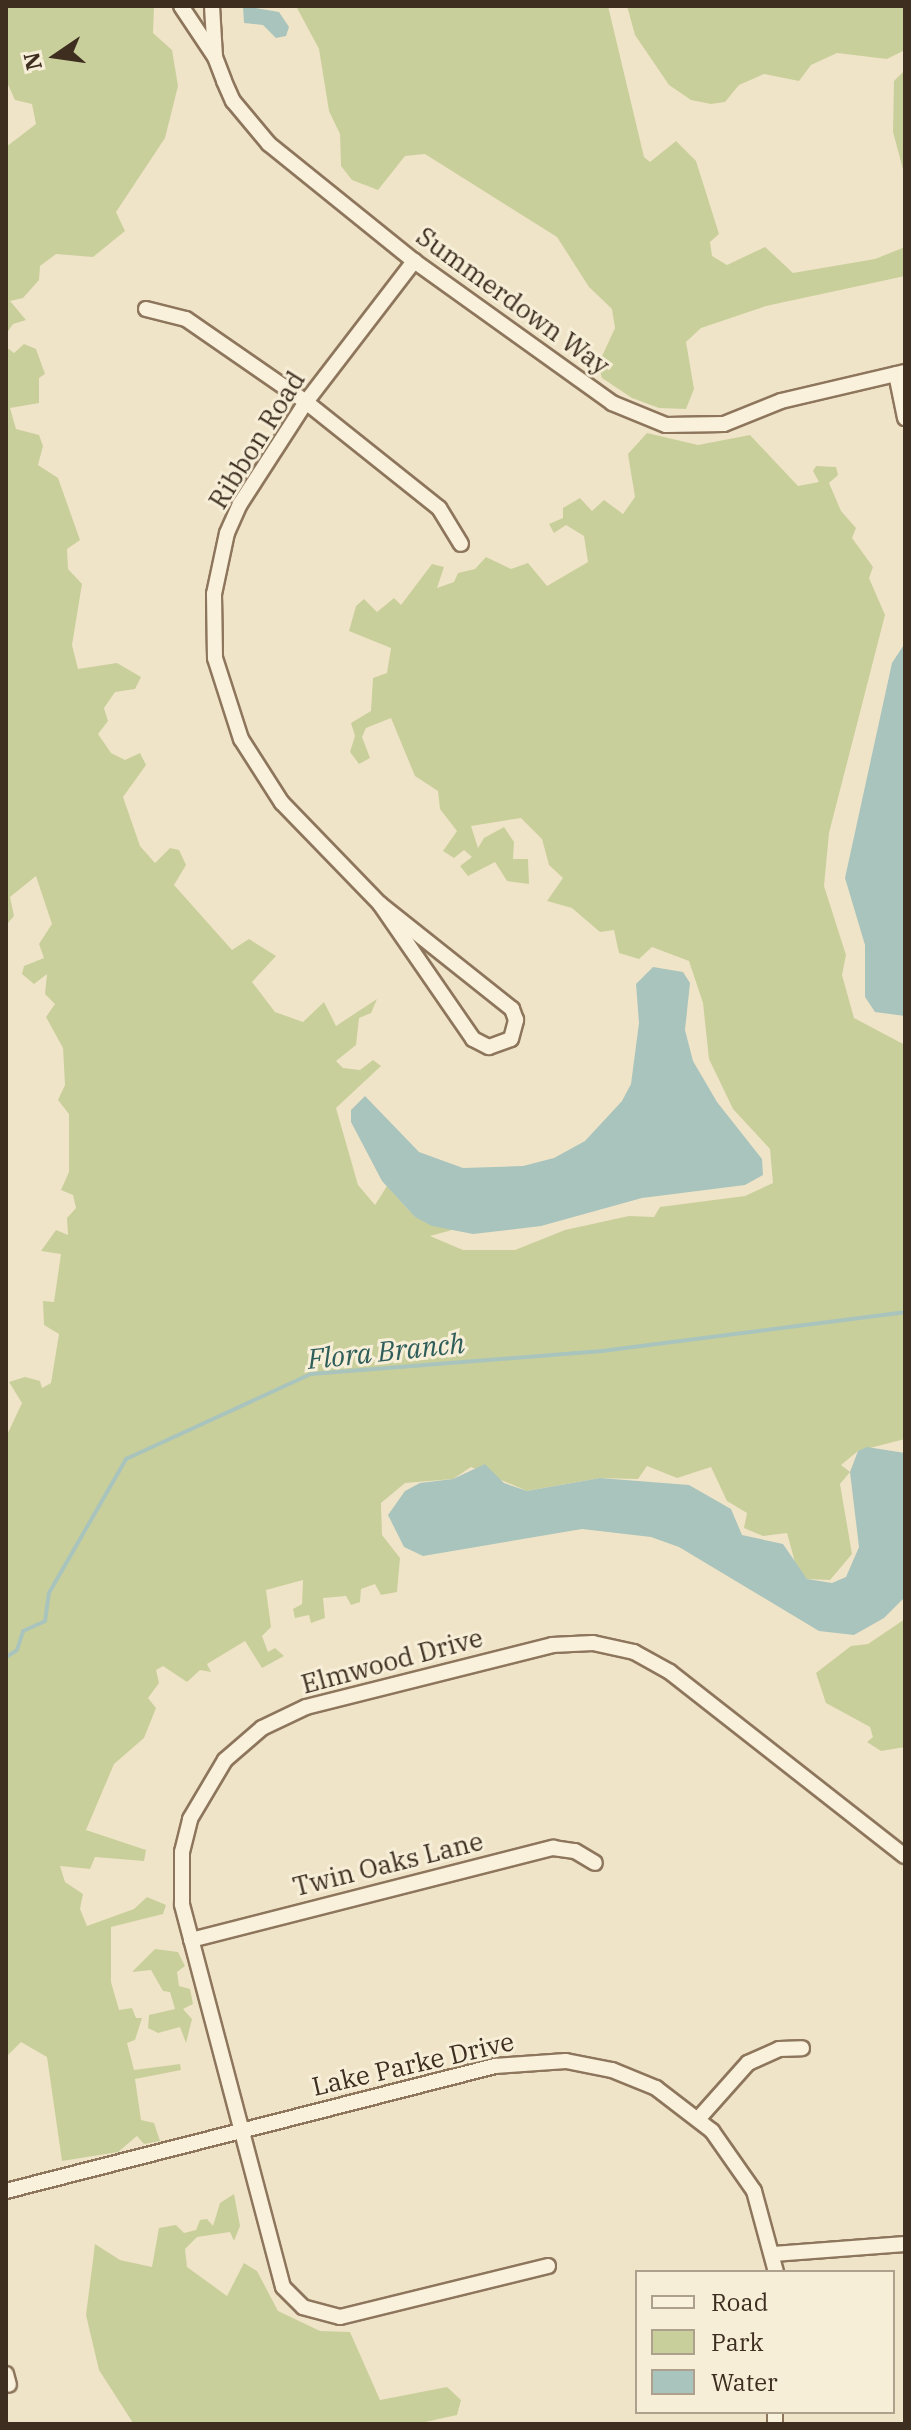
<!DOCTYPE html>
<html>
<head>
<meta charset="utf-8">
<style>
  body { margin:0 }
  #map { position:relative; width:911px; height:2430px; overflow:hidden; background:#f0e4c8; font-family:"IBM Plex Serif",serif }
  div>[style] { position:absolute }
  .green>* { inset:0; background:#c9cf9b }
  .water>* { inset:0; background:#a9c4bc }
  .stream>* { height:4px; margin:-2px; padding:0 2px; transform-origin:2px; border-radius:2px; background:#a9c4bc }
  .roads { filter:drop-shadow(2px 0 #8d765c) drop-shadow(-2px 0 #8d765c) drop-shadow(0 2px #8d765c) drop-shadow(0 -2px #8d765c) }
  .minor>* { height:14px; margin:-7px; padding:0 7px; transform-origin:7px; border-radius:7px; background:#faf1dc }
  span { translate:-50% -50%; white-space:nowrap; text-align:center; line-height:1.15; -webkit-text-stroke:6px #f7eed8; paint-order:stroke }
  .street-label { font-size:26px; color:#3d2e20 }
  .water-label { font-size:28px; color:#2f5d5a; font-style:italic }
  .frame { position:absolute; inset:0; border:8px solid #3d2e20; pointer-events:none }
  .legend { position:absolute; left:635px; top:2270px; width:260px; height:144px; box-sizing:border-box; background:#f7eed8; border:2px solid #ada18e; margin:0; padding:10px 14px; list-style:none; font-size:24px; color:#3d2e20 }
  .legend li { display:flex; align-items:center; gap:16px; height:40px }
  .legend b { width:40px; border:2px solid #ada18e }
  .north { position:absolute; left:16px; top:16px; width:80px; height:80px; -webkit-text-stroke:6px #f7eed8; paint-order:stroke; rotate:257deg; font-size:22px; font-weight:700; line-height:32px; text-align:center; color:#3d2e20 }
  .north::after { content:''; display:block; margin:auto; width:28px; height:36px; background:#3d2e20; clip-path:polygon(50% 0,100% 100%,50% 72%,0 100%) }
</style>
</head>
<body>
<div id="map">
  <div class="green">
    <div style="clip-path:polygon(6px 6px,154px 6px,153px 33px,172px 50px,178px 86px,165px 138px,116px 212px,125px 231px,93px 257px,56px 254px,40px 266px,39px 280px,23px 298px,10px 301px,26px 320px,13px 324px,6px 334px,6px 147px,36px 124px,32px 104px,15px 100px,6px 80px)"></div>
    <div style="clip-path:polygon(296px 6px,608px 6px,644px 157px,650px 162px,676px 141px,696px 161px,719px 234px,710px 242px,712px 256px,727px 265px,765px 247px,793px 273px,875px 259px,905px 247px,905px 276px,766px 306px,701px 328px,686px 342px,694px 389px,686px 409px,659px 408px,632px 398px,602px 378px,598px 365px,615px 328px,612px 309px,589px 287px,557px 237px,425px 154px,405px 156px,378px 190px,352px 180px,341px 166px,340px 134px,329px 111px,319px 49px)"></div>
    <div style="clip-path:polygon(627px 6px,905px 6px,905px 50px,887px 59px,837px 53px,811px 65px,799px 81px,764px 74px,739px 85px,725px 102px,711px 104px,691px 100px,669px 85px,635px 35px)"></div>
    <div style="clip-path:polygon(905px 70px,905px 177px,893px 132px,894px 81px)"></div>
    <div style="clip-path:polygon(24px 344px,36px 349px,45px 374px,39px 378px,39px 403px,10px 408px,16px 429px,39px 435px,43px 446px,38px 465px,58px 478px,80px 540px,67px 549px,68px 569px,82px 584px,72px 645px,78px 669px,117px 663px,141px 677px,135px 689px,115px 692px,104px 708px,108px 721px,98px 734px,111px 753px,125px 760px,140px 753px,146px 765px,123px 797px,140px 846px,155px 863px,170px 848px,179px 850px,186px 865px,174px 885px,232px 950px,249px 939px,276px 956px,252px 982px,275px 1012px,303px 1022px,324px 1002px,336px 1026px,377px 999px,371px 1013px,359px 1018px,356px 1045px,336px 1061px,343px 1068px,360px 1070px,373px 1060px,381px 1066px,336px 1108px,358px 1185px,375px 1205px,387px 1186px,415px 1217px,452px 1230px,430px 1236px,463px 1250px,515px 1250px,565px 1230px,629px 1216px,654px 1217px,660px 1207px,745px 1196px,773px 1183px,770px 1149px,733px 1109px,709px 1059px,703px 1003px,689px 961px,652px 947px,639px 959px,619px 953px,614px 930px,600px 932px,572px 908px,547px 901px,563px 878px,549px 865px,542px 839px,521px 818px,471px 826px,478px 848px,484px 838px,504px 827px,514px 842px,513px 859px,528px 859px,529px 884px,507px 881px,495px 862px,468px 876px,460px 866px,472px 857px,464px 850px,454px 858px,443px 851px,457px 831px,440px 809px,438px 791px,415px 776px,391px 718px,366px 728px,362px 737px,370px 758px,359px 764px,350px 752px,355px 736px,351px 723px,371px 711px,373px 678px,387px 673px,391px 648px,349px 631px,356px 606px,364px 599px,377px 612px,394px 598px,401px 605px,432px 564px,444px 567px,437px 588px,454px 582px,458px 573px,475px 569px,486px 557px,511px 569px,528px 563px,547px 586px,588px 562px,584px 536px,566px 525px,554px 533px,549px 524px,563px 518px,563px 508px,580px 498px,592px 511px,604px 500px,623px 514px,635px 497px,628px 454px,647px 433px,698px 445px,750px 435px,798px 486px,819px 482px,813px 471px,816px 466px,836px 467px,838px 475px,829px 483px,841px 511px,856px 528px,852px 538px,873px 567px,869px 578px,885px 615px,829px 833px,824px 886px,846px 955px,842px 975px,854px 1018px,905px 1045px,905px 1439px,858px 1451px,841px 1465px,850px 1472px,840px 1484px,852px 1554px,830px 1580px,807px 1579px,796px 1566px,787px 1533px,763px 1536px,744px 1528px,747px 1513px,727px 1501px,711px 1467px,677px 1478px,647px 1466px,638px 1479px,600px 1478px,527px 1491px,471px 1467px,453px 1479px,405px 1483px,381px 1503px,382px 1535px,400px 1558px,397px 1592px,381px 1595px,375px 1584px,361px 1589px,360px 1602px,351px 1605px,346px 1596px,323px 1598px,325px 1618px,311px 1623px,309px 1615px,295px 1618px,293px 1609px,302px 1604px,303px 1580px,266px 1590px,271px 1627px,262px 1636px,268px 1652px,275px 1648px,284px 1656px,262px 1668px,245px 1641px,207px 1664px,211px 1672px,200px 1670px,187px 1682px,163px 1666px,156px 1670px,159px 1683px,148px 1698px,156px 1708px,144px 1738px,114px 1764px,86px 1830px,146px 1850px,144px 1861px,95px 1857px,90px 1869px,60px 1866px,65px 1882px,83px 1894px,80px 1909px,87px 1926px,134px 1909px,147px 1897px,166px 1905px,163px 1914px,111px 1927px,111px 1982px,119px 2010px,132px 2008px,136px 2018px,142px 2018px,135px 2040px,127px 2043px,134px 2070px,180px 2064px,181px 2070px,135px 2079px,141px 2120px,154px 2123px,160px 2141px,144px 2144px,137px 2136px,118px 2152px,62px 2161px,47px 2057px,21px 2042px,6px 2057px,6px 1437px,22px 1403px,9px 1382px,25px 1377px,40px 1381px,42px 1388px,51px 1383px,59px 1334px,44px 1325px,43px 1301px,54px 1302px,61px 1254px,41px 1251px,56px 1230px,68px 1235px,67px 1218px,76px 1208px,73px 1195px,61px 1190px,69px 1172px,69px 1114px,58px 1100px,65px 1085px,63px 1048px,46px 1017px,55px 1004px,45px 994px,47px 974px,34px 984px,22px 974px,24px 966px,44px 958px,39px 944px,52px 924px,36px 876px,10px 897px,14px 916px,8px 923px,6px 916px,6px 347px,14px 353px)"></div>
    <div style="clip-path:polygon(905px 1619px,905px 1747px,881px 1751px,867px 1742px,873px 1737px,870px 1727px,826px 1703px,816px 1673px,851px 1646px,868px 1644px)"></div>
    <div style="clip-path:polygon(155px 1949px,178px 1952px,185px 1966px,177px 1972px,179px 1986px,190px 1989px,193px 2004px,183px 2009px,192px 2019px,186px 2043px,180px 2027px,158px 2033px,148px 2028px,149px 2015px,175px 2009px,170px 1992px,163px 1991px,151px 1970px,132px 1972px)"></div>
    <div style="clip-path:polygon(234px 2194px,240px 2226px,234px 2241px,230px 2232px,197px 2237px,185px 2249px,187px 2267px,227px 2296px,244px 2263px,257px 2271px,278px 2311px,320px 2331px,350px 2332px,380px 2400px,447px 2387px,461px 2400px,457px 2415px,416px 2424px,133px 2423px,99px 2370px,86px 2315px,95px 2244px,120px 2260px,152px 2267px,159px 2228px,176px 2225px,184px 2233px,196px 2230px,200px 2220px,207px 2219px,213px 2226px,220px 2203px)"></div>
  </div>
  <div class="water">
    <div style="clip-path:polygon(243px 6px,279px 12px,289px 27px,286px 36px,276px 38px,263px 25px,244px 23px)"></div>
    <div style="clip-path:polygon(905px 643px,905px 1016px,875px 1012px,865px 997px,865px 945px,845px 878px,892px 663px)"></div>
    <div style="clip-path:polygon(653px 967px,683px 972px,690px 983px,685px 1030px,693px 1061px,717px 1102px,762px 1159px,763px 1175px,745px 1185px,642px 1198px,541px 1226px,473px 1234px,432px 1226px,415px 1217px,382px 1181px,351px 1122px,351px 1110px,365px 1096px,419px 1152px,463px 1168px,523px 1166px,554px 1158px,585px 1141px,622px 1101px,631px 1084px,639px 1023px,636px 984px)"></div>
    <div style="clip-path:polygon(867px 1447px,905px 1453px,905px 1597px,884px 1618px,854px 1635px,819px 1631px,679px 1547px,651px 1537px,582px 1529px,423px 1556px,404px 1547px,388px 1515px,405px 1491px,420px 1483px,453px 1479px,485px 1464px,504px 1483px,527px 1491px,600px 1478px,689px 1485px,731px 1509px,742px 1535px,783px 1544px,807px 1579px,832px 1583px,846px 1577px,859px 1547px,850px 1472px,858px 1451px)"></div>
  </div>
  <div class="stream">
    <div style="left:6px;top:1657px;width:13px;rotate:-32deg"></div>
    <div style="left:17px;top:1650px;width:20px;rotate:-72deg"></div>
    <div style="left:23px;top:1631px;width:24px;rotate:-24deg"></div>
    <div style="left:45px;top:1621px;width:28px;rotate:-82deg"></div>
    <div style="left:49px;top:1593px;width:155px;rotate:-60.1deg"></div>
    <div style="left:126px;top:1459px;width:204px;rotate:-24.7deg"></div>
    <div style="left:311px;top:1374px;width:292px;rotate:-4.5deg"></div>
    <div style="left:602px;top:1351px;width:305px;rotate:-7.3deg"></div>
  </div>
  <div class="roads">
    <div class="minor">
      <div style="left:181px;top:6px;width:61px;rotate:56.3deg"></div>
      <div style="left:212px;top:6px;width:51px;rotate:86.6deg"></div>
      <div style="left:215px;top:57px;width:26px;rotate:69deg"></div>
      <div style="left:224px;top:81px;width:22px;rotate:66deg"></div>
      <div style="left:233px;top:101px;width:56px;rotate:50.1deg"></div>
      <div style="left:269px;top:144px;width:186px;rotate:38.9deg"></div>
      <div style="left:414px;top:261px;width:244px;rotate:35.6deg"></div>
      <div style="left:612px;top:403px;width:58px;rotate:22.2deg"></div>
      <div style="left:666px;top:425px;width:58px;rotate:-1deg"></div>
      <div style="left:724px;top:424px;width:61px;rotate:-22deg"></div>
      <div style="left:781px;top:401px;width:127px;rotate:-13.2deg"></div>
      <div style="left:146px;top:309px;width:41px;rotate:14deg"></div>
      <div style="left:186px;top:319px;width:146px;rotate:34.7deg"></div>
      <div style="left:306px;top:402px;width:170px;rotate:38.6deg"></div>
      <div style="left:439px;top:508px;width:42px;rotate:58.6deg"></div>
      <div style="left:896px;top:374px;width:45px;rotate:78.4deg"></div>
      <div style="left:380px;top:904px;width:164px;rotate:55.4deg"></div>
      <div style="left:473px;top:1039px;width:18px;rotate:27deg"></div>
      <div style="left:489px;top:1047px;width:23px;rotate:-20deg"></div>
      <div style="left:511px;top:1039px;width:20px;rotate:-75deg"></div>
      <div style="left:516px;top:1020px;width:12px;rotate:-110deg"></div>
      <div style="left:512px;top:1009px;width:169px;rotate:-141.5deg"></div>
      <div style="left:380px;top:904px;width:141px;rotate:-134.1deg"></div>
      <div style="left:282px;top:803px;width:76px;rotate:-122.6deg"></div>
      <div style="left:241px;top:739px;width:85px;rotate:-107.8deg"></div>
      <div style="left:215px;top:658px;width:64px;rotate:-90.9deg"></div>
      <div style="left:214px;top:594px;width:62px;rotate:-78deg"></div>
      <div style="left:227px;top:533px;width:32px;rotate:-66deg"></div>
      <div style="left:240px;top:504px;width:121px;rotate:-57.1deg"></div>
      <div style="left:306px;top:402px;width:178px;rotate:-52.5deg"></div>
      <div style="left:191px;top:1940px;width:374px;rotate:-14.3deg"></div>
      <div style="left:553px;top:1848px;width:22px;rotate:8deg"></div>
      <div style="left:575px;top:1851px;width:23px;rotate:31deg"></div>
      <div style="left:699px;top:2118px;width:74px;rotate:-48.3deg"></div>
      <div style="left:748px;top:2063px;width:34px;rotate:-24deg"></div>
      <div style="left:779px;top:2049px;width:23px;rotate:-2deg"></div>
      <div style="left:6px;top:2191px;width:505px;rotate:-14.34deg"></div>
      <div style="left:495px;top:2066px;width:71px;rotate:-4deg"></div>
      <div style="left:566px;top:2061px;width:47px;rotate:11.1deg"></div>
      <div style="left:612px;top:2070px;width:48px;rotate:22.2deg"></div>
      <div style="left:656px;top:2088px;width:71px;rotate:37.5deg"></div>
      <div style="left:712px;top:2131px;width:73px;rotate:55deg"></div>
      <div style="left:754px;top:2191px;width:84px;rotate:74.8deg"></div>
      <div style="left:774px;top:2254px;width:131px;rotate:-4.4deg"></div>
      <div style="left:548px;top:2266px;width:214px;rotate:166.2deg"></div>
      <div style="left:340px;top:2317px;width:38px;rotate:-165deg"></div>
      <div style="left:303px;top:2307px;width:28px;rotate:-135deg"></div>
      <div style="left:283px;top:2287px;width:396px;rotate:-104.8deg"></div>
      <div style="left:182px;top:1904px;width:52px;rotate:-90deg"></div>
      <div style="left:182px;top:1852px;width:34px;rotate:-76deg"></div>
      <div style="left:190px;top:1819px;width:69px;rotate:-59.3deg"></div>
      <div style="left:225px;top:1760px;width:49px;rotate:-40.9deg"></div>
      <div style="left:262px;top:1728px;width:49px;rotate:-25.5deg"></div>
      <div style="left:306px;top:1707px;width:254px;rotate:-14.1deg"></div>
      <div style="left:552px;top:1645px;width:41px;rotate:-2.8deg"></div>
      <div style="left:593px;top:1643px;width:42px;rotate:12.4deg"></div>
      <div style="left:634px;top:1652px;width:41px;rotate:29.1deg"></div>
      <div style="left:670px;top:1672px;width:298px;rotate:38.1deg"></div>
      <div style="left:6px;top:2374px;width:11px;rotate:75deg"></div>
      <div style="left:775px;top:2424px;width:12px;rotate:-90deg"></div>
    </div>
  </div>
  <div class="street-label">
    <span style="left:513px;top:301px;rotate:36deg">Summerdown Way</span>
    <span style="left:257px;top:440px;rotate:-58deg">Ribbon Road</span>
    <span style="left:392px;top:1661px;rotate:-15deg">Elmwood Drive</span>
    <span style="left:388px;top:1864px;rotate:-14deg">Twin Oaks Lane</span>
    <span style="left:413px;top:2064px;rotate:-13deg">Lake Parke Drive</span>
  </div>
  <div class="water-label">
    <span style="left:386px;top:1351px;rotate:-6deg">Flora Branch</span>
  </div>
  <div class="frame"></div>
  <ul class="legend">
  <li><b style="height:10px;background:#faf1dc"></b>Road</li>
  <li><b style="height:22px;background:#c9cf9b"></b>Park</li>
  <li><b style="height:22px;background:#a9c4bc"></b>Water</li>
  </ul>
  <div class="north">N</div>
</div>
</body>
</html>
